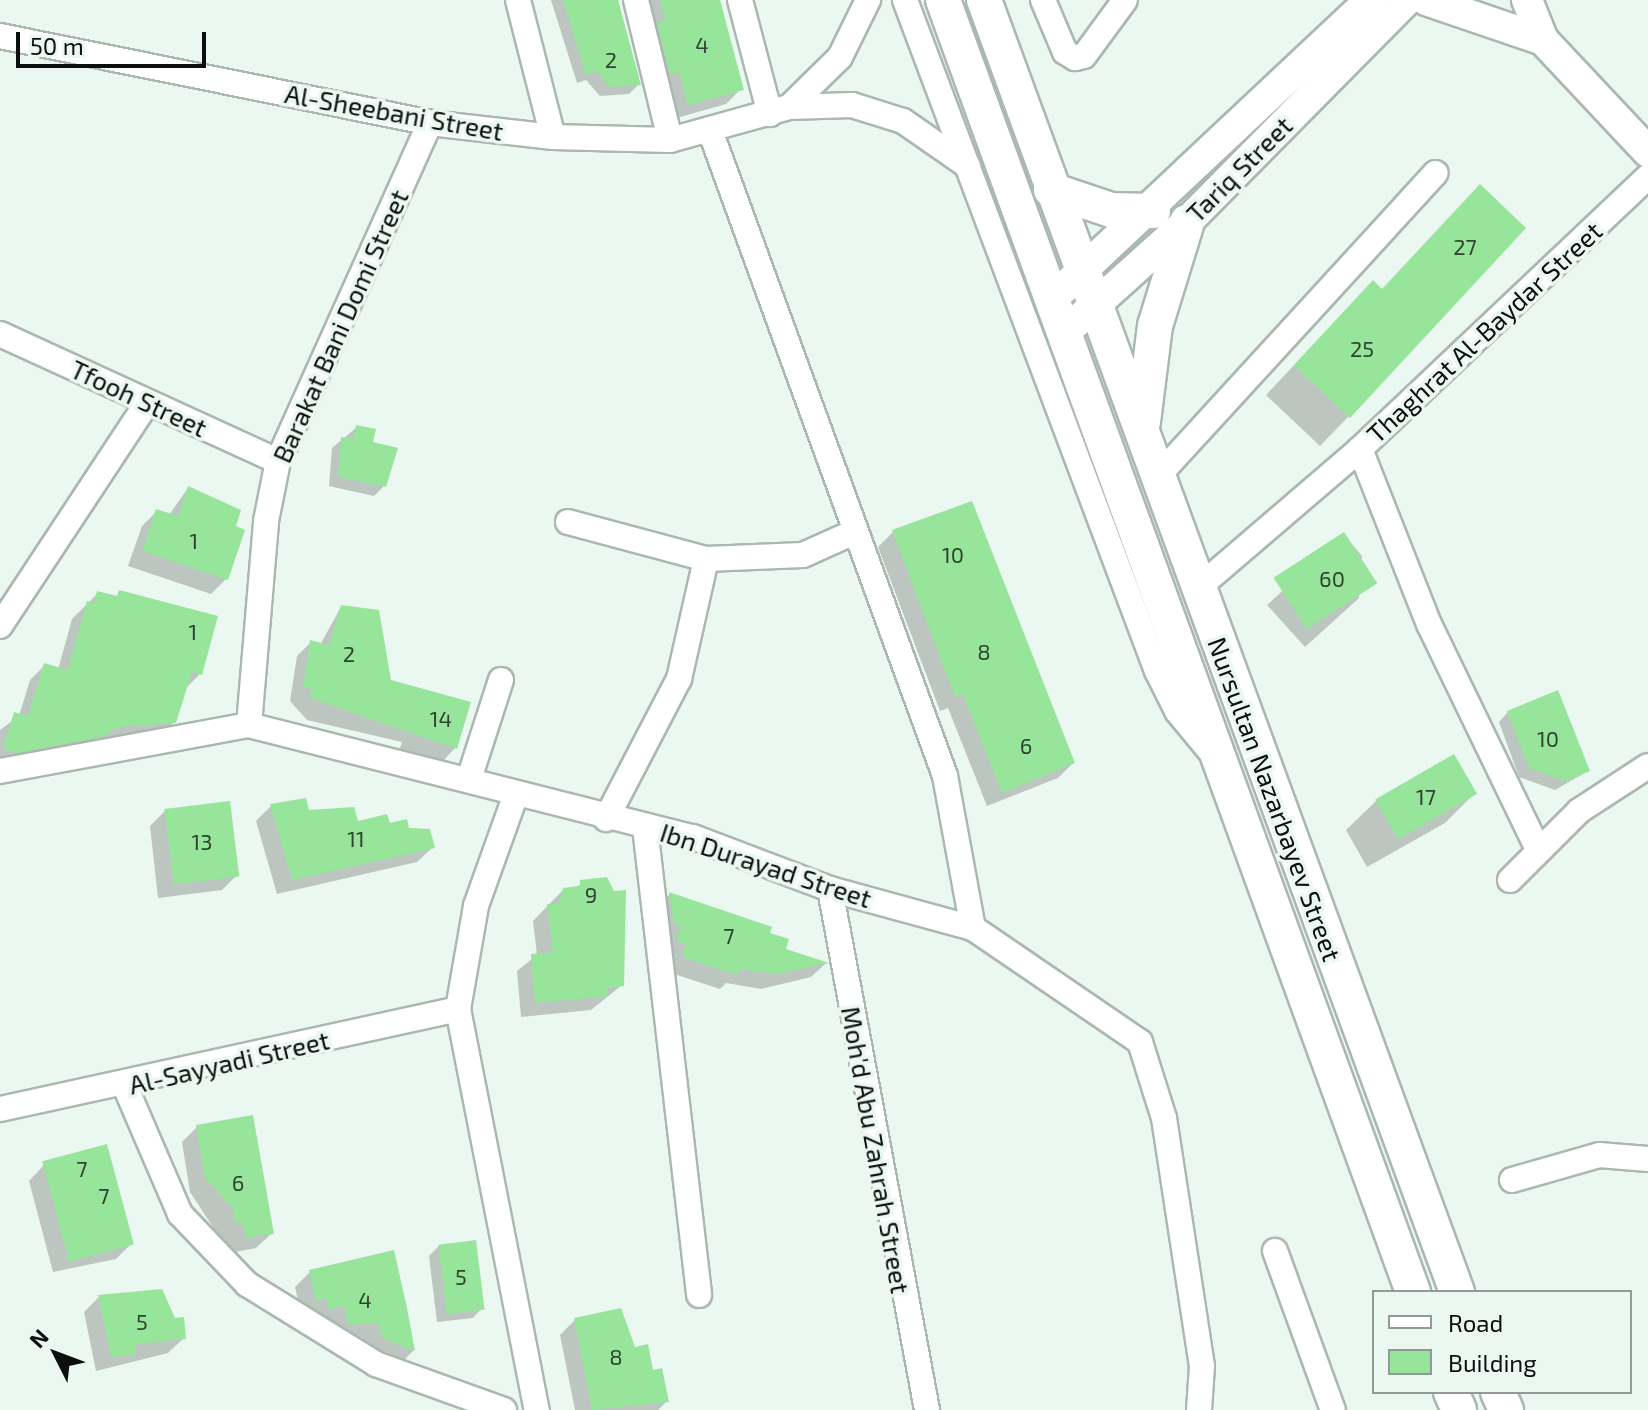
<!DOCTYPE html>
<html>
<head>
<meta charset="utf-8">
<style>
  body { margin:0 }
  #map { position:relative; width:1648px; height:1410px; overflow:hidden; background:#ebf7f1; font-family:"Exo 2",sans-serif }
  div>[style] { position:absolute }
  .shadow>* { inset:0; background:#0003 }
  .building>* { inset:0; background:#96e59b; transform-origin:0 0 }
  .roads { filter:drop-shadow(2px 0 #abb7b1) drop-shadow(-2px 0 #abb7b1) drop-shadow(0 2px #abb7b1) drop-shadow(0 -2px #abb7b1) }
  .minor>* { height:24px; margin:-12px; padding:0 12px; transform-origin:12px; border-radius:12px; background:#fff }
  .tertiary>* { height:30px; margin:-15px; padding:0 15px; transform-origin:15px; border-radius:15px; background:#fff }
  .secondary>* { height:34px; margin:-17px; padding:0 17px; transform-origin:17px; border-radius:17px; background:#fff }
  span { translate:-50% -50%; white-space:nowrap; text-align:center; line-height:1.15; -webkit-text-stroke:7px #ebf7f1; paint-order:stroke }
  .number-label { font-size:22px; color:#2e4430 }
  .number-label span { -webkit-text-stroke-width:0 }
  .street-label { font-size:26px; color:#0b0f0d }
  .legend { position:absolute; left:1372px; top:1290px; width:260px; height:104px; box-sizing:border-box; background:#ebf7f1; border:2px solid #919a96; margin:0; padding:10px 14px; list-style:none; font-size:24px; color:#0b0f0d }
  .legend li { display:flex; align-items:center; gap:16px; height:40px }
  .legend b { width:40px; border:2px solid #919a96 }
  .north { position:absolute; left:16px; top:1314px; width:80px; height:80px; -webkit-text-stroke:6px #ebf7f1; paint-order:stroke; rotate:312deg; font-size:22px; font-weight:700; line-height:32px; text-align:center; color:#0b0f0d }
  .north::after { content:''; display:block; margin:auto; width:28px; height:36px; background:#0b0f0d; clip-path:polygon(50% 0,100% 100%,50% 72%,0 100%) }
  .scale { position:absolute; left:16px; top:32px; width:190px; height:36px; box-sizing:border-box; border:4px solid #0b0f0d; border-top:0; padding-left:10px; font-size:24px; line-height:28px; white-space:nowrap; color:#0b0f0d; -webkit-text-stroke:6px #ebf7f1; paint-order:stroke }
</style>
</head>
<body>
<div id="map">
  <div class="shadow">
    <div style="clip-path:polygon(551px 0,615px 0,639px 84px,629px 94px,600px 96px,586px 80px,577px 83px)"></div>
    <div style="clip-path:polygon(641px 0,718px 0,741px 89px,726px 104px,673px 119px)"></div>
    <div style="clip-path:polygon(1344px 312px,1349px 416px,1320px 446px,1266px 395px)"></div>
    <div style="clip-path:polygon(357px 427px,384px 486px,374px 496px,329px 486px,332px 448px)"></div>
    <div style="clip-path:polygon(188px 488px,233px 528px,226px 579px,211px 594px,128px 566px,142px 526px,157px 511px,169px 515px)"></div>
    <div style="clip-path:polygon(971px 503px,1073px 763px,1058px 778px,987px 806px,948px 708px,940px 711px,878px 547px,893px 532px)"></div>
    <div style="clip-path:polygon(1344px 535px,1362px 556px,1359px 598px,1305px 647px,1267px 605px)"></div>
    <div style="clip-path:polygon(98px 593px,200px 674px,184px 690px,174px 722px,159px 738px,0 761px,0 730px,19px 716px,30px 680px,45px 665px,58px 670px,72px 619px)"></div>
    <div style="clip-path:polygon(341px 607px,389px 681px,455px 748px,442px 762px,399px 751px,402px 742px,307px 720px,290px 701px,297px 656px,311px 642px,320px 645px)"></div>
    <div style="clip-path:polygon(1508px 712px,1588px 771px,1555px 790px,1519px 777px,1499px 722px)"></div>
    <div style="clip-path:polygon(1453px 757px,1474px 794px,1445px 823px,1367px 867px,1346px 830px,1376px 801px)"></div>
    <div style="clip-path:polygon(271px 806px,408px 830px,433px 847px,417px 862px,277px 894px,256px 821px)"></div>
    <div style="clip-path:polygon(165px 811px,237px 875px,222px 890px,158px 898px,150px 826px)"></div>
    <div style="clip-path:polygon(606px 879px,622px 985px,591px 1010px,521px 1017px,517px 971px,537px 955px,533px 921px,564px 889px)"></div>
    <div style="clip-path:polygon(670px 894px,768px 934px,783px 950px,825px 964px,811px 977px,761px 989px,726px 983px,720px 989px,668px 972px,655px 909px)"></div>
    <div style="clip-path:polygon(197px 1127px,272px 1233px,256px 1248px,230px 1253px,190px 1192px,182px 1142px)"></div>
    <div style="clip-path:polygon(44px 1165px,131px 1244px,116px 1259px,53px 1272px,29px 1181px)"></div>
    <div style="clip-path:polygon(439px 1246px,482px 1308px,473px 1318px,437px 1322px,429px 1256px)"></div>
    <div style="clip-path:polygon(393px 1252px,413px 1351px,399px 1365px,369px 1354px,362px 1337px,333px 1339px,329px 1320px,313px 1324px,301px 1315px,295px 1287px,310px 1272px)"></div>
    <div style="clip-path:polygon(99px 1297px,184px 1338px,168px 1353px,96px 1371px,84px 1312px)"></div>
    <div style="clip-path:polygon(575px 1320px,634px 1349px,667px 1401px,658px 1410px,575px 1410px,560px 1335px)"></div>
  </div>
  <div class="building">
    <div style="clip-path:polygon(563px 0,618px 0,641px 85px,610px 87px,596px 71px,586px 75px)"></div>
    <div style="clip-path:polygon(660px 0,720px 0,744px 90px,688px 105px,679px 72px,670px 75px,657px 23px,665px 20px)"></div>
    <div style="clip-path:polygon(1480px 184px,1526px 228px,1350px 418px,1294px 365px,1373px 280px,1382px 289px)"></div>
    <div style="clip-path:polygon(356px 425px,376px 429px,373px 442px,398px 448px,386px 487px,338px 477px,341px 437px,353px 439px)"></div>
    <div style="clip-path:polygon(188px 486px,241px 510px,236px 526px,245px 530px,228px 580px,142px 551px,156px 509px,178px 516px)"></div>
    <div style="clip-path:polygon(972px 501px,1075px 763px,1002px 793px,963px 694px,955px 697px,892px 530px)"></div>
    <div style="left:1344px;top:532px;width:61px;height:84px;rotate:57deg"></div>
    <div style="clip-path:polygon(119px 590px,218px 616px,202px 675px,192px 672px,176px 723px,117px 727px,105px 736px,17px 753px,3px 749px,14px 712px,28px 716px,44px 663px,68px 670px,87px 601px,94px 603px,97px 591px,117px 596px)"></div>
    <div style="clip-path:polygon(341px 605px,379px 610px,391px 680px,471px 702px,457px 749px,310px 698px,311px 688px,303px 687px,310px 640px,329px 645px)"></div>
    <div style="clip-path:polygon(1558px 690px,1590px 771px,1566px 781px,1529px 768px,1507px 711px)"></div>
    <div style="left:1454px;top:754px;width:46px;height:91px;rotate:60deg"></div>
    <div style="clip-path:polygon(306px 798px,309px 810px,354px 807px,358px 821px,387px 814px,390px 823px,407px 819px,409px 828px,430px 829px,435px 848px,292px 880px,270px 804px)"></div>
    <div style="left:230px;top:801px;width:76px;height:66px;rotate:83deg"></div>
    <div style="clip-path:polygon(607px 877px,614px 891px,626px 890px,624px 986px,607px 988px,608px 996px,535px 1003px,531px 954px,553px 952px,547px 904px,559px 903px,563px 888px,580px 886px,580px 880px)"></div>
    <div style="clip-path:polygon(669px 892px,772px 927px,770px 933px,789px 939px,786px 949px,829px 963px,777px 974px,739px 969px,737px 975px,682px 957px,686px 944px,676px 941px,681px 926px,674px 924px)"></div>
    <div style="clip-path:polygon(253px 1115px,274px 1234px,246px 1238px,242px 1222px,235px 1223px,233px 1209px,204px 1176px,196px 1125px)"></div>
    <div style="left:107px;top:1144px;width:104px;height:67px;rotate:75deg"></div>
    <div style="left:476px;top:1240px;width:70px;height:38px;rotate:83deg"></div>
    <div style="clip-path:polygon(394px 1250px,407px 1308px,415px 1351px,384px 1339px,377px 1323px,348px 1325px,344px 1306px,328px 1310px,326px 1298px,316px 1301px,309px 1270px)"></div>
    <div style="clip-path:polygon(162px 1289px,175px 1318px,184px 1317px,186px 1339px,136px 1344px,136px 1354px,111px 1357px,98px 1295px)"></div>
    <div style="clip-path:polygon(621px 1308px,635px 1347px,648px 1344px,653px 1370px,662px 1368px,669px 1402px,592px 1410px,574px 1318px)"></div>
  </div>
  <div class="roads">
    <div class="minor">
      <div style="left:518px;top:0;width:141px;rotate:75.7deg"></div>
      <div style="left:636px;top:0;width:144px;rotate:76.3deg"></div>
      <div style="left:740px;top:0;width:118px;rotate:75.3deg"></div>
      <div style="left:905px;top:0;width:717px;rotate:69.42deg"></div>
      <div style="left:1157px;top:671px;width:45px;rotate:63.4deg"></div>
      <div style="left:1177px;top:711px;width:52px;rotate:50.5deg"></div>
      <div style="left:1043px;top:0;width:56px;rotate:67.1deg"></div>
      <div style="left:1065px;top:52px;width:12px;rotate:31deg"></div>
      <div style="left:1075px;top:58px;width:9px;rotate:-13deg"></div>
      <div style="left:1084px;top:56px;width:69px;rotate:-53.8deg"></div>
      <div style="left:0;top:36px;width:439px;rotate:11.4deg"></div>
      <div style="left:430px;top:123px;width:124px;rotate:6.5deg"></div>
      <div style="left:553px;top:137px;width:117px;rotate:1.5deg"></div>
      <div style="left:670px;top:140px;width:123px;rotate:-15.5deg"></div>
      <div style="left:789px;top:107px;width:63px;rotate:-1.8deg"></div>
      <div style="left:852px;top:105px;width:53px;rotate:17.4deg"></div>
      <div style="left:903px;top:121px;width:79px;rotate:34.7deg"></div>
      <div style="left:789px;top:107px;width:71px;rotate:-44.4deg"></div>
      <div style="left:840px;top:57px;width:64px;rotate:-63.8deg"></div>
      <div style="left:711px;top:133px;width:684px;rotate:70deg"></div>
      <div style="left:945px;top:776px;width:155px;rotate:79.6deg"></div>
      <div style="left:0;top:334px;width:306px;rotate:24.6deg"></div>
      <div style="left:1360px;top:449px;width:188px;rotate:68.5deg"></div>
      <div style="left:1429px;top:624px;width:250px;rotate:64.2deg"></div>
      <div style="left:1158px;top:476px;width:411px;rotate:-47.5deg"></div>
      <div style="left:568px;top:522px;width:143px;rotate:15deg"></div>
      <div style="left:706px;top:559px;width:97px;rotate:-2.4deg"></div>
      <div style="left:803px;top:555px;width:54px;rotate:-24.2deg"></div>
      <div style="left:1198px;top:588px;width:213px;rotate:-40.6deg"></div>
      <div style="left:1360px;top:449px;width:396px;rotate:-43.4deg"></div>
      <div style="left:0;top:626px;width:267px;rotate:-56.6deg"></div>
      <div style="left:249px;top:725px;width:205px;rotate:-85.2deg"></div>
      <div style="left:266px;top:521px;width:61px;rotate:-78.7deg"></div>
      <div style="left:278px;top:461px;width:371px;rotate:-65.8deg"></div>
      <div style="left:0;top:771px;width:253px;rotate:-10.5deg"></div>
      <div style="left:249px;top:725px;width:458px;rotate:14.2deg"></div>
      <div style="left:693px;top:837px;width:147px;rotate:20.8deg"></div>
      <div style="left:830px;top:889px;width:148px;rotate:15.3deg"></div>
      <div style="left:973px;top:928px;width:202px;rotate:34.3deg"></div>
      <div style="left:1140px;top:1042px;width:80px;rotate:72.5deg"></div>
      <div style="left:1164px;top:1118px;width:251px;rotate:81.3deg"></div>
      <div style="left:1202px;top:1366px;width:44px;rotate:93.9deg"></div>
      <div style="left:469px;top:779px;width:104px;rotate:-72.1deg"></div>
      <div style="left:516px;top:794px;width:119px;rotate:109.7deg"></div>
      <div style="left:476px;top:906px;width:105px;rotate:99.9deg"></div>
      <div style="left:458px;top:1009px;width:409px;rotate:78.9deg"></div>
      <div style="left:606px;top:819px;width:158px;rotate:-62.5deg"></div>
      <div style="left:679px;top:679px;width:123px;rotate:-77.3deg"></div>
      <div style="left:645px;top:827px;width:471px;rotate:83.4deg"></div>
      <div style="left:1510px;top:880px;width:98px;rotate:-45deg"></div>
      <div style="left:1579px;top:811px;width:82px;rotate:-33.1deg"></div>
      <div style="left:830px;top:889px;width:530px;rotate:79.45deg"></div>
      <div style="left:125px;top:1086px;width:139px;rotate:66.7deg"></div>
      <div style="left:180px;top:1214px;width:97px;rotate:46.3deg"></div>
      <div style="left:247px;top:1284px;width:152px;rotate:31.8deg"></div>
      <div style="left:376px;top:1364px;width:136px;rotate:19.8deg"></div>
      <div style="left:0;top:1109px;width:469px;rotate:-12.3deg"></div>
      <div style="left:1512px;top:1180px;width:91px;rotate:-16deg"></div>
      <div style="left:1599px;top:1155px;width:49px;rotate:4.7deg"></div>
      <div style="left:1275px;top:1251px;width:169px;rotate:70deg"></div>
    </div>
    <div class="tertiary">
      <div style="left:1426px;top:0;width:124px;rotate:18.9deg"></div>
      <div style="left:1527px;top:0;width:43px;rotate:68.2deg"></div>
      <div style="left:1543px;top:40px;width:154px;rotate:46.8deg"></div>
      <div style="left:1053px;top:298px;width:435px;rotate:-43.2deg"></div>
      <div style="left:1065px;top:332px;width:164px;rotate:-42deg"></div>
      <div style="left:1187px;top:222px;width:313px;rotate:-45.3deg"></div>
    </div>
    <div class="secondary">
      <div style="left:943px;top:0;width:1375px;rotate:70.01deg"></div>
      <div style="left:984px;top:0;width:1376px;rotate:69.89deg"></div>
      <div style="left:1051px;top:190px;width:63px;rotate:18.4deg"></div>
      <div style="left:1111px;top:210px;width:42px;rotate:1.4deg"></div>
      <div style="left:1143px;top:422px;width:97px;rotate:-82.9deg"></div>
      <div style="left:1155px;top:326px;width:109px;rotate:-72.9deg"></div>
      <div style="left:1451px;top:1392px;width:20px;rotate:66deg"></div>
      <div style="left:1498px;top:1392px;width:20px;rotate:66deg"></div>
    </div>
  </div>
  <div class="number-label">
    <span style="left:702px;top:45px">4</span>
    <span style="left:611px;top:60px">2</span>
    <span style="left:1465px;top:247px">27</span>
    <span style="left:1362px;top:349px">25</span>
    <span style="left:194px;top:541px">1</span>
    <span style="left:953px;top:555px">10</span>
    <span style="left:1332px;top:579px">60</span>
    <span style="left:193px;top:632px">1</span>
    <span style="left:984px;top:652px">8</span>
    <span style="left:349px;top:654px">2</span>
    <span style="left:441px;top:719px">14</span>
    <span style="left:1548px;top:739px">10</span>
    <span style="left:1026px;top:746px">6</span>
    <span style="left:1426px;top:797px">17</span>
    <span style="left:356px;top:839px">11</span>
    <span style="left:202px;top:842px">13</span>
    <span style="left:591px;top:895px">9</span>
    <span style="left:729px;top:936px">7</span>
    <span style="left:82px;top:1169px">7</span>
    <span style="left:238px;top:1183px">6</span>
    <span style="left:104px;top:1196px">7</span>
    <span style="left:461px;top:1277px">5</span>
    <span style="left:365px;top:1300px">4</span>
    <span style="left:142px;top:1322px">5</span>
    <span style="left:616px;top:1357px">8</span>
  </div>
  <div class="street-label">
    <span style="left:394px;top:112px;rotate:10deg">Al-Sheebani Street</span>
    <span style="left:1239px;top:169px;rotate:-45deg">Tariq Street</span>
    <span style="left:340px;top:326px;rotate:-66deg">Barakat Bani Domi Street</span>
    <span style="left:1484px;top:332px;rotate:-43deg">Thaghrat Al-Baydar Street</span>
    <span style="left:139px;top:398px;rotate:25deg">Tfooh Street</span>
    <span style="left:1275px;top:799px;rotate:70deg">Nursultan Nazarbayev Street</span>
    <span style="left:766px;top:865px;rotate:18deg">Ibn Durayad Street</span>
    <span style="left:229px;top:1062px;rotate:-13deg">Al-Sayyadi Street</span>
    <span style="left:876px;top:1150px;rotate:80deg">Moh'd Abu Zahrah Street</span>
  </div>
  <ul class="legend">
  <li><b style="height:10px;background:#fff"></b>Road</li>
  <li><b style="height:22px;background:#96e59b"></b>Building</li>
  </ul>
  <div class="north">N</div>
  <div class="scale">50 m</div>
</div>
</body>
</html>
